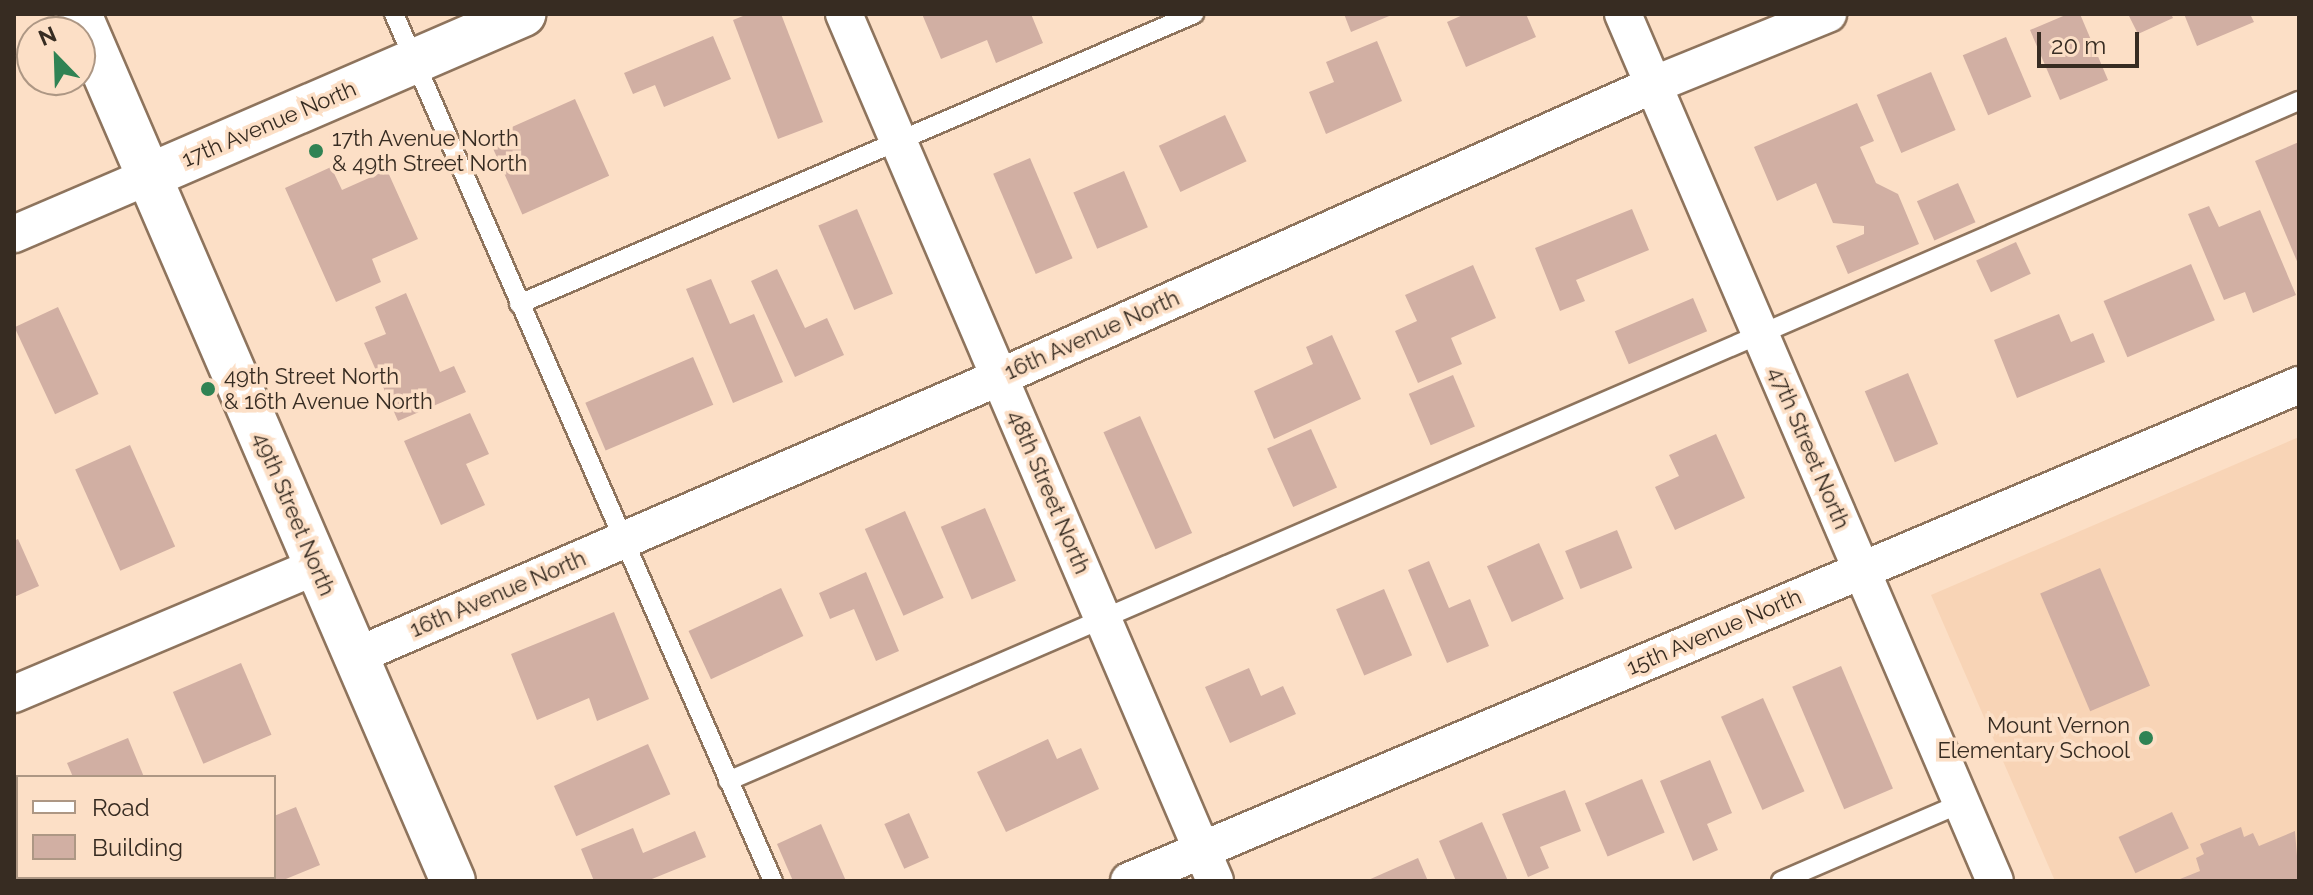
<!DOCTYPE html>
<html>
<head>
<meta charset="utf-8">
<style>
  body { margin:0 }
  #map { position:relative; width:2313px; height:895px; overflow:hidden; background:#fcdfc6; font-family:Raleway,sans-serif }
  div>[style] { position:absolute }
  .built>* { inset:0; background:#f8d4b6 }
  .building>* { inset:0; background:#d1afa3; transform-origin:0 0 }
  .roads { filter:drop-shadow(2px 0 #8e745d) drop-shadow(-2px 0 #8e745d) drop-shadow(0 2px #8e745d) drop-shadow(0 -2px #8e745d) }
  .service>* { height:18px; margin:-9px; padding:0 9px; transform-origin:9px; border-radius:9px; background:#fff }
  .minor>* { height:36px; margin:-18px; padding:0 18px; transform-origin:18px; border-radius:18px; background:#fff }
  .tertiary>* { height:44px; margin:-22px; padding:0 22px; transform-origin:22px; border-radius:22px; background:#fff }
  .secondary>* { height:44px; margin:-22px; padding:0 22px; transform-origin:22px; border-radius:22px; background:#fff }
  .dots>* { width:22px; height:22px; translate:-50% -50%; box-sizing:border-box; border:4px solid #fcdfc6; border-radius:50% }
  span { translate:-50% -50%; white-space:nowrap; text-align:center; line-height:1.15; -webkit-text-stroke:7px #fcdfc6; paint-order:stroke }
  .street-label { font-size:22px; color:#372c22 }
  .poi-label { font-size:22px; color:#372c22 }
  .left { translate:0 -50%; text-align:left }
  .right { translate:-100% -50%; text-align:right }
  .frame { position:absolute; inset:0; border:16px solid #372c22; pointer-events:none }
  .legend { position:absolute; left:16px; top:775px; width:260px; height:104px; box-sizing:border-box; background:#fcdfc6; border:2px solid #ad9784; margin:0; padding:10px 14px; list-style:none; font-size:24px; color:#372c22 }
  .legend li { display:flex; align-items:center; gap:16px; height:40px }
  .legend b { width:40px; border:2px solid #ad9784 }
  .north { position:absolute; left:16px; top:16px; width:80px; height:80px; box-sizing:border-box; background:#fcdfc6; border:2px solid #ad9784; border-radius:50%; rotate:337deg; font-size:22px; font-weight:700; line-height:32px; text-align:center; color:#372c22 }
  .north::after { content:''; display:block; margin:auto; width:28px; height:36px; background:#308354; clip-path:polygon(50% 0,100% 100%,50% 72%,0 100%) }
  .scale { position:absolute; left:2037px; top:32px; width:102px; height:36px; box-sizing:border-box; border:4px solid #372c22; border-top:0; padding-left:10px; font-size:24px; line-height:28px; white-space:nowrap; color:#372c22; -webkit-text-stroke:6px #fcdfc6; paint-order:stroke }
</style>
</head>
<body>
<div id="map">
  <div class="built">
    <div style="clip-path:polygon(2299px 437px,2299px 881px,2055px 881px,1931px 595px)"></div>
  </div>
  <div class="building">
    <div style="clip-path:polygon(748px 14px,781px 14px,823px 122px,778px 139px,733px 20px)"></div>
    <div style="clip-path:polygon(922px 14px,1031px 14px,1043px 43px,996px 63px,987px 40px,941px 59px)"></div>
    <div style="clip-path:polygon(1344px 14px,1394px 14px,1351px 32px)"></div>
    <div style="clip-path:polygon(1465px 14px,1526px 14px,1536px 37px,1466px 67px,1447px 22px)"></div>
    <div style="clip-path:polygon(2068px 14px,2080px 14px,2108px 80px,2060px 100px,2030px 30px)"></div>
    <div style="clip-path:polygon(2128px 14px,2171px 14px,2173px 18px,2138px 34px)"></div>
    <div style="clip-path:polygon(2184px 14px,2250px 14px,2254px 22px,2197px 46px)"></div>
    <div style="clip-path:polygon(713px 36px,731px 79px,664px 107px,655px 85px,633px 94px,624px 73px)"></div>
    <div style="left:2006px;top:37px;width:65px;height:47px;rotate:67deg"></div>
    <div style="clip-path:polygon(1377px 41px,1402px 101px,1326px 134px,1309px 92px,1334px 82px,1326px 62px)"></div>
    <div style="left:1931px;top:72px;width:63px;height:59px;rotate:67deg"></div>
    <div style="left:575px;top:99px;width:84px;height:95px;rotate:66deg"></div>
    <div style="clip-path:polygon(1857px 103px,1874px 141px,1860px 147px,1876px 183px,1898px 194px,1919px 244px,1848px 274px,1836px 246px,1864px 234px,1864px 226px,1833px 223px,1816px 183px,1777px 201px,1754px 147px)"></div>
    <div style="left:1225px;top:115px;width:51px;height:73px;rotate:65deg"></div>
    <div style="clip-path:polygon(2299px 142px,2299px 266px,2255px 161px)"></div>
    <div style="left:1030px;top:158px;width:109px;height:40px;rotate:67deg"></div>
    <div style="clip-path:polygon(331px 167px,342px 190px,387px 170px,418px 239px,372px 259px,381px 282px,336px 302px,285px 188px)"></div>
    <div style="left:1124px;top:171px;width:61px;height:55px;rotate:67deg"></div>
    <div style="left:1958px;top:183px;width:43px;height:45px;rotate:66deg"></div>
    <div style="clip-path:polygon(2209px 206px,2219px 227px,2260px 210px,2296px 295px,2253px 313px,2245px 292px,2224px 300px,2188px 214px)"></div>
    <div style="left:857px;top:209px;width:92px;height:42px;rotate:67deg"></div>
    <div style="clip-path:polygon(1632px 209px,1649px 250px,1576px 280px,1585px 301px,1560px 311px,1535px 248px)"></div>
    <div style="left:2016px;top:242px;width:35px;height:44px;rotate:65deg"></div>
    <div style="left:2191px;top:264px;width:61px;height:95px;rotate:67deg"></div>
    <div style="clip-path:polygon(1473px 265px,1496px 318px,1451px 338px,1462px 364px,1418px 383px,1395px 331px,1417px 321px,1405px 295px)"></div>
    <div style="clip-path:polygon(777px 269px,805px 328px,827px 318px,844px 355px,795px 377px,751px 281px)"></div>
    <div style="clip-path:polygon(711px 279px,730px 324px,754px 314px,783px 382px,733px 403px,686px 289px)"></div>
    <div style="clip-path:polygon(406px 293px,440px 372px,454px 366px,466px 392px,398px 421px,364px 343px,386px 334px,375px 307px)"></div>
    <div style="left:1693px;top:298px;width:36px;height:85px;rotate:67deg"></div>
    <div style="left:58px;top:307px;width:96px;height:48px;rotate:65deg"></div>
    <div style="clip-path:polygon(2059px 314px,2071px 342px,2093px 333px,2105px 362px,2017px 398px,1994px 340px)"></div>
    <div style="clip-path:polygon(1332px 335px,1361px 399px,1274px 439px,1254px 391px,1313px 364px,1306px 347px)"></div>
    <div style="left:693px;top:357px;width:52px;height:117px;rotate:67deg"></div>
    <div style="left:1908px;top:373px;width:77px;height:47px;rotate:67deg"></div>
    <div style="left:1453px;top:375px;width:56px;height:48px;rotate:67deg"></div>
    <div style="clip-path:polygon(470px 413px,489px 454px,466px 464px,485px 505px,441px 525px,404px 441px)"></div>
    <div style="left:1140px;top:416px;width:128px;height:40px;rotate:66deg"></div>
    <div style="left:1311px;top:429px;width:64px;height:48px;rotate:66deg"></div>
    <div style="clip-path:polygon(1716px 434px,1745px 498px,1675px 530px,1655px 487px,1679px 476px,1669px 455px)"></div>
    <div style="left:130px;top:445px;width:111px;height:60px;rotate:66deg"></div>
    <div style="left:985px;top:508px;width:79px;height:48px;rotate:67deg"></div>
    <div style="left:905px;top:511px;width:95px;height:44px;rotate:66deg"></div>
    <div style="left:1617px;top:530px;width:41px;height:56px;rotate:68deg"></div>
    <div style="clip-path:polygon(18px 539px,39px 586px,14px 597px,14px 541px)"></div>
    <div style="left:1539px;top:543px;width:61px;height:57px;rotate:66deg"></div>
    <div style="clip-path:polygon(1429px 561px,1449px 608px,1470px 599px,1489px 646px,1447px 663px,1408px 570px)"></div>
    <div style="left:2100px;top:568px;width:128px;height:65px;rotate:67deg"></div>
    <div style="clip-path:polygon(866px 572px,899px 651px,876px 661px,854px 609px,830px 619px,819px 593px)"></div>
    <div style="left:781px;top:588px;width:53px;height:102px;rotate:65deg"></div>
    <div style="left:1384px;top:589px;width:72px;height:52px;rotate:67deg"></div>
    <div style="clip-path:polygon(614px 612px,649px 699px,597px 721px,589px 698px,537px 720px,511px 654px)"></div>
    <div style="left:241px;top:663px;width:78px;height:74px;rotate:67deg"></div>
    <div style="left:1841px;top:666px;width:133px;height:53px;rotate:67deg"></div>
    <div style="clip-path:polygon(1249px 668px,1261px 696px,1283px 686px,1296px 714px,1230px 743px,1205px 687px)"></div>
    <div style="left:1763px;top:698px;width:102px;height:46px;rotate:66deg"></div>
    <div style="clip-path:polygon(128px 738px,144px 777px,73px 777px,67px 763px)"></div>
    <div style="clip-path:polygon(1048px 739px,1057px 759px,1081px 748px,1099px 789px,1006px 832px,977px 772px)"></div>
    <div style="left:648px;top:744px;width:55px;height:103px;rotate:66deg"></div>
    <div style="clip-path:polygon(1710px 760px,1732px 813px,1707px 824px,1718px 850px,1693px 861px,1660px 781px)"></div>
    <div style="left:1642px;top:779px;width:58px;height:62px;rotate:67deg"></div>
    <div style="clip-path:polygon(18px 786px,18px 831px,14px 822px)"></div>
    <div style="clip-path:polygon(1565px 790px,1581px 831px,1540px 847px,1549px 868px,1528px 877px,1502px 814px)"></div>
    <div style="clip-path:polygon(296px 807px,320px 865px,281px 881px,226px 881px,224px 877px,274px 877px,274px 816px)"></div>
    <div style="left:2172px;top:812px;width:40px;height:59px;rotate:65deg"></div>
    <div style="left:909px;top:813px;width:49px;height:27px;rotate:66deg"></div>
    <div style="clip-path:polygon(1482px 822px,1508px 881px,1456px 881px,1439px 841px)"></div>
    <div style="clip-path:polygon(821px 824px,846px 881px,793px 881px,777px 844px)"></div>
    <div style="clip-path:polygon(2241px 827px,2244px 837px,2253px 833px,2259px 846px,2295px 831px,2299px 881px,2175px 881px,2200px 871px,2196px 858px,2204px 854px,2200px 844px)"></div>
    <div style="clip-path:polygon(633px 828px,643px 853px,695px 831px,706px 857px,647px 881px,594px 881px,581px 849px)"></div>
    <div style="clip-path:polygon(1418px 858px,1428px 881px,1366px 881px)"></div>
    <div style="clip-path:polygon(139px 877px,164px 877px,166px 881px,131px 881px)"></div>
  </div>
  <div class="roads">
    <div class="service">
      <div style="left:394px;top:14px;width:946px;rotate:66.39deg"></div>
      <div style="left:519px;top:304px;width:735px;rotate:-23.25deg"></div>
      <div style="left:728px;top:781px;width:1712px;rotate:-23.41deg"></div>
      <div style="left:1781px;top:881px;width:197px;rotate:-23.3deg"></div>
    </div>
    <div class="minor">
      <div style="left:844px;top:14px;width:943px;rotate:66.83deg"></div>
      <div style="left:1623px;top:14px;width:943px;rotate:66.78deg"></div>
      <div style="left:14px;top:234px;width:147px;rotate:-23.2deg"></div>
      <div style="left:356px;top:656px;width:702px;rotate:-23.42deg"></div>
      <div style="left:1000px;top:377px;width:715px;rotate:-24.09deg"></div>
      <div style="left:1653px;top:85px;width:189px;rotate:-22.1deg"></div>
      <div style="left:14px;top:694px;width:329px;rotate:-22.9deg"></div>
      <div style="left:1129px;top:881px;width:1271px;rotate:-22.97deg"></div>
    </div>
    <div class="tertiary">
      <div style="left:149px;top:176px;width:408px;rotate:-23.4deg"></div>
    </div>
    <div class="secondary">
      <div style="left:79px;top:14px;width:944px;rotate:66.67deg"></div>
    </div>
  </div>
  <div class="dots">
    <div style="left:316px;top:151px;background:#308354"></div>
    <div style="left:208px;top:389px;background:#308354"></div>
    <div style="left:2146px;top:738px;background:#308354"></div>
  </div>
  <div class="street-label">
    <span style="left:269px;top:124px;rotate:-23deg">17th Avenue North</span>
    <span style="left:1092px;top:335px;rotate:-24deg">16th Avenue North</span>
    <span style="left:1809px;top:448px;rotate:67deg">47th Street North</span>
    <span style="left:1049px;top:492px;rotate:67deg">48th Street North</span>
    <span style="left:294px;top:514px;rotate:67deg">49th Street North</span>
    <span style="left:498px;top:594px;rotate:-23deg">16th Avenue North</span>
    <span style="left:1714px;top:632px;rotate:-23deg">15th Avenue North</span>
  </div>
  <div class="poi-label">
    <span class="left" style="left:332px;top:151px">17th Avenue North<br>&amp; 49th Street North</span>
    <span class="left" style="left:224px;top:389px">49th Street North<br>&amp; 16th Avenue North</span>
    <span class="right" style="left:2130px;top:738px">Mount Vernon<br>Elementary School</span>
  </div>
  <div class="frame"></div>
  <ul class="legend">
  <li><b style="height:10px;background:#fff"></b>Road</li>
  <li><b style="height:22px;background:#d1afa3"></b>Building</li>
  </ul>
  <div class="north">N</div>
  <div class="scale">20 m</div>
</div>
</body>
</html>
